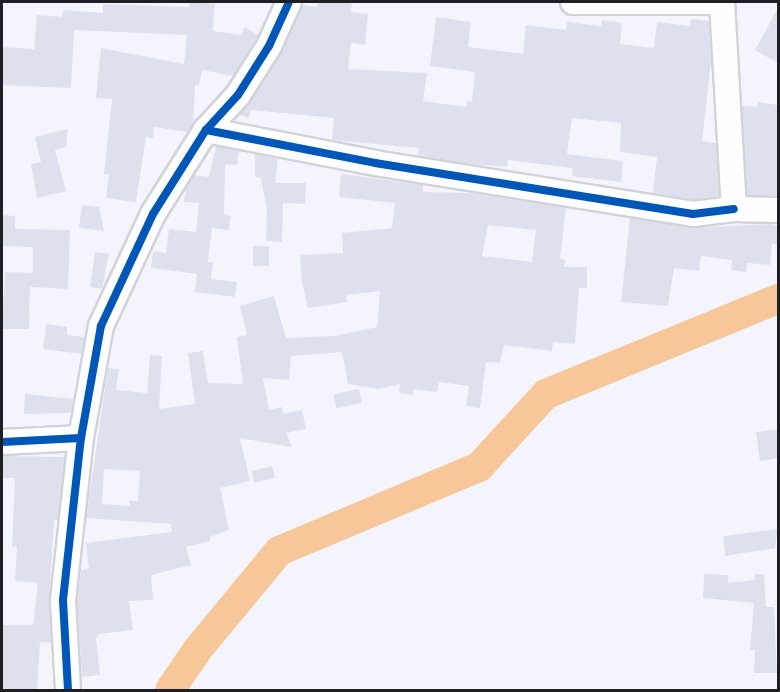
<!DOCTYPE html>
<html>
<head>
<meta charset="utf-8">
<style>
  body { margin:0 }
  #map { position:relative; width:780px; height:692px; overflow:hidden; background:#f4f5fc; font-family:"Noto Sans",sans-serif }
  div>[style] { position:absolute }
  .river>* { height:30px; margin:-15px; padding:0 15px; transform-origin:15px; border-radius:15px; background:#f7c699 }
  .building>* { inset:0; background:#dfe0ee; transform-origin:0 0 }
  .roads { filter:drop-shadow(2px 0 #d2d3d9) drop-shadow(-2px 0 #d2d3d9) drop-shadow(0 2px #d2d3d9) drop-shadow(0 -2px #d2d3d9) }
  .minor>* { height:24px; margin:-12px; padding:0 12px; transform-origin:12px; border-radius:12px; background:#fdfeff }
  .cycleway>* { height:8px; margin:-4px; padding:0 4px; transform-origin:4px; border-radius:4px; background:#0057b8 }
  span { translate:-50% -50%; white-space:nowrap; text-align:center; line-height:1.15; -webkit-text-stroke:5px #f1f3ff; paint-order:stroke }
  .frame { position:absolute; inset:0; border:3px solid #1e1f24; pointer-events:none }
</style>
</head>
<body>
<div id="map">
  <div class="river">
    <div style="left:170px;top:690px;width:50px;rotate:-55.7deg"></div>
    <div style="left:198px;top:649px;width:127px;rotate:-50.4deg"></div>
    <div style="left:279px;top:551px;width:217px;rotate:-22.8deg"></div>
    <div style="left:479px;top:467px;width:99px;rotate:-47.5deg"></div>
    <div style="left:546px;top:394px;width:251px;rotate:-22.3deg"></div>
  </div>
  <div class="building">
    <div style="clip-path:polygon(190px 2px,215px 4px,213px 31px,241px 35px,245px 27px,258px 35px,233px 76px,202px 70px,199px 85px,195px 85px,193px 123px,188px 132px,154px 127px,153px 138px,146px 137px,136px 202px,106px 198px,109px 174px,104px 174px,112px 99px,96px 98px,101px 48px,184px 64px,187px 35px,74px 30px,71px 88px,2px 85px,2px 47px,34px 49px,37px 15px,62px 17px,63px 10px,103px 13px,103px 4px,189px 7px)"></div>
    <div style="clip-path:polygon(317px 2px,352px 2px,351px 12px,368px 14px,365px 45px,351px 43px,348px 69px,427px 73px,423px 101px,466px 107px,467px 101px,472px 102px,475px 72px,430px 66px,436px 17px,471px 22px,468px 47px,523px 54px,526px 25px,566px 30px,567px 22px,601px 26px,602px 20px,622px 23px,620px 44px,654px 48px,657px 22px,690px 26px,691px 19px,709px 21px,711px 62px,702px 141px,716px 143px,719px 196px,693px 200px,653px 193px,657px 157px,620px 152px,621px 123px,572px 118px,567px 154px,623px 161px,621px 182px,572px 176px,573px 168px,508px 160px,507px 167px,463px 163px,418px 155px,419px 148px,332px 140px,334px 118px,251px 110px,249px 118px,239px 115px,281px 54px,303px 5px,317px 7px)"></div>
    <div style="clip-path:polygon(778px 8px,778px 63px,755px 50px)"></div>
    <div style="clip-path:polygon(758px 102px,778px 105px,778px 196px,747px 195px,742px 106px,757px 107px)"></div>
    <div style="clip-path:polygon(68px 129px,66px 147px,55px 150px,66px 191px,37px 198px,31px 164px,41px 162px,35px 137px)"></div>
    <div style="clip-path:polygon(216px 146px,239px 151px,237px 165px,225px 164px,224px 215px,231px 216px,229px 230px,212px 228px,208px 262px,213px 262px,211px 279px,237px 282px,235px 297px,195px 292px,197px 274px,151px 268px,153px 251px,166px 253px,169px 229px,196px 232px,199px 203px,184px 202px,186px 188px,194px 175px,209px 177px)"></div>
    <div style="clip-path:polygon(255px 154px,278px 159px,275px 183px,306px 183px,305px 204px,283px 203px,282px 242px,266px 241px,267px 211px,261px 178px,255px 177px)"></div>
    <div style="clip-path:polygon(evenodd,341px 174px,423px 185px,423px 192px,470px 193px,566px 208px,560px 259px,565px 260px,564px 267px,587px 267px,587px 288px,579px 288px,575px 344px,553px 342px,552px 351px,504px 345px,500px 363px,486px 362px,480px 408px,466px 406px,469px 386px,439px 382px,437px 392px,414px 389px,413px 395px,399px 393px,400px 384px,379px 389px,348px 384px,342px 352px,291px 356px,289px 380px,263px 378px,269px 410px,282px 407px,283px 414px,302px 410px,306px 429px,286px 433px,292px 447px,240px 438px,250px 481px,220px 488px,229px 530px,210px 537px,210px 541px,186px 547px,191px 565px,151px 575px,153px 600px,129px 601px,133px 630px,99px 634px,96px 638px,100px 675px,82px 677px,77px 600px,81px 570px,89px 569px,86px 543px,172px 532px,171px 524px,86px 518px,108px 368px,119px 369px,116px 390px,147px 393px,150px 355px,162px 356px,159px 409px,195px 404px,188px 353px,203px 351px,208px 383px,243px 384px,237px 337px,247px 335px,240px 306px,274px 296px,286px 338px,334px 336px,377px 327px,380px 291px,346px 295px,347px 302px,308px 308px,302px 282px,300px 255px,343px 253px,342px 233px,392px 228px,395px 203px,339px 197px,341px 174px,488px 225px,536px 230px,532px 262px,482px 256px,488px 225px,341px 174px,104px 469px,140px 471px,138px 501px,129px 501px,130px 506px,102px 504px,104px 469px)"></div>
    <div style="clip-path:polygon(82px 205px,99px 207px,104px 231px,79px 228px)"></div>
    <div style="clip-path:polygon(2px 215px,15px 216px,15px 229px,70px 230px,68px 289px,30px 287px,29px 329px,2px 329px,5px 272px,33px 273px,33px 247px,2px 246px)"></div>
    <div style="clip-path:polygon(630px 218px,691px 228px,770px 224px,778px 226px,778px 245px,772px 244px,770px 265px,747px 263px,746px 272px,731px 270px,732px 260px,701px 256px,699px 271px,674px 268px,668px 306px,621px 302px)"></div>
    <div style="left:253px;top:246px;width:16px;height:20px"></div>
    <div style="clip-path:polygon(95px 252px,109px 254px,102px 289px,90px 287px)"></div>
    <div style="clip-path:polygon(46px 324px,67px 327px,67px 335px,84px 337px,87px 326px,82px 354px,43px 349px)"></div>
    <div style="left:359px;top:389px;width:14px;height:26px;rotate:78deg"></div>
    <div style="clip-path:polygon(25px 394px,73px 399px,71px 413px,24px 414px)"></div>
    <div style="clip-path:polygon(778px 429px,778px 458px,760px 461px,756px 432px)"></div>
    <div style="clip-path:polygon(2px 456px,65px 457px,58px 520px,54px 520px,49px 601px,51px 643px,40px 642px,37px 690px,2px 689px,2px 625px,33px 625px,38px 583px,15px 581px,17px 547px,12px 547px,15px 478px,2px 478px)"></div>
    <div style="left:272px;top:466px;width:12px;height:21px;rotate:76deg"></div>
    <div style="clip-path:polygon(778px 529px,775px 548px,725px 556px,723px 536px)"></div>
    <div style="clip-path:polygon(704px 574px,728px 575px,728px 583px,755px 580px,755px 574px,764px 574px,766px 607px,774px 607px,777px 673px,754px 673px,755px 650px,750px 650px,754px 603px,703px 598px)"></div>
  </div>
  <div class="roads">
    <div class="minor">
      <div style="left:573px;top:2px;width:147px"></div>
      <div style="left:722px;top:2px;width:207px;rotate:86.7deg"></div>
      <div style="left:734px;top:209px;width:44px;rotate:1.3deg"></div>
      <div style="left:206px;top:130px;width:172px;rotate:11deg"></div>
      <div style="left:375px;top:163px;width:322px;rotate:9.1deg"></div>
      <div style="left:693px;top:214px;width:41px;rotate:-7deg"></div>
      <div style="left:2px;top:442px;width:79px;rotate:-2.9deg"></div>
      <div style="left:81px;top:438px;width:114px;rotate:-79.9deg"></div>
      <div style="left:101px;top:326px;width:123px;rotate:-65.1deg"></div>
      <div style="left:153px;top:214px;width:99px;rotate:-57.8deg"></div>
      <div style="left:206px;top:130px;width:47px;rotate:-47.6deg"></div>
      <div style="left:238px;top:95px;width:58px;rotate:-57.7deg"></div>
      <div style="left:269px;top:46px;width:48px;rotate:-65.6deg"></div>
      <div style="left:68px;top:690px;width:90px;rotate:-93.2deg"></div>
      <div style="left:63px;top:600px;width:163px;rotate:-83.7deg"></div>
    </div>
  </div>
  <div class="cycleway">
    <div style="left:206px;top:130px;width:172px;rotate:11deg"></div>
    <div style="left:375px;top:163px;width:322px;rotate:9.1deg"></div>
    <div style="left:693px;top:214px;width:41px;rotate:-7deg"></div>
    <div style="left:2px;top:442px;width:79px;rotate:-2.9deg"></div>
    <div style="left:81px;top:438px;width:114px;rotate:-79.9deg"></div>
    <div style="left:101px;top:326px;width:123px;rotate:-65.1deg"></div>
    <div style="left:153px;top:214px;width:99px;rotate:-57.8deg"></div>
    <div style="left:206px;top:130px;width:47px;rotate:-47.6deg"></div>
    <div style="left:238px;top:95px;width:58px;rotate:-57.7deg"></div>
    <div style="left:269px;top:46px;width:48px;rotate:-65.6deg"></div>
    <div style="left:68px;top:690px;width:90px;rotate:-93.2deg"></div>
    <div style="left:63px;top:600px;width:163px;rotate:-83.7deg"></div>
  </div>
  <div class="frame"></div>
</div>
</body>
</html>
